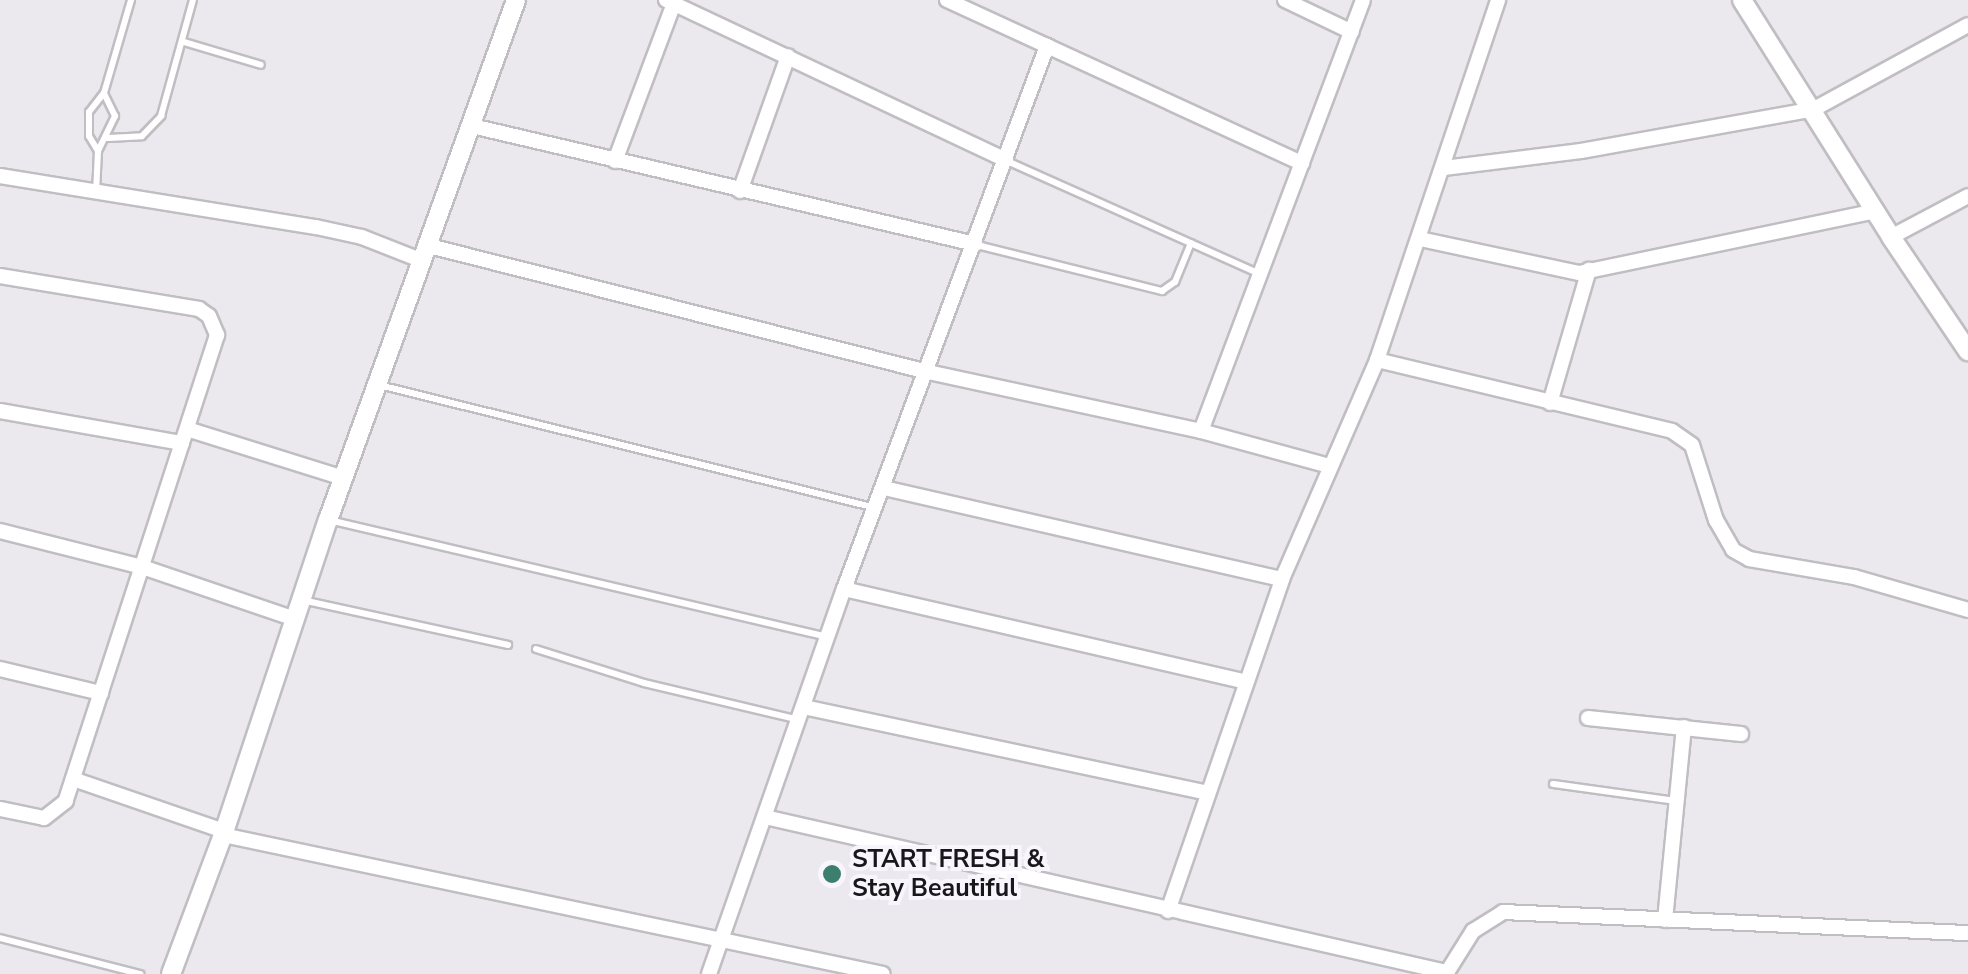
<!DOCTYPE html>
<html>
<head>
<meta charset="utf-8">
<style>
  body { margin:0 }
  #map { position:relative; width:1968px; height:974px; overflow:hidden; background:#ebe8ee; font-family:"Nunito Sans",sans-serif }
  div>[style] { position:absolute }
  .roads { filter:drop-shadow(2px 0 #c0bdc3) drop-shadow(-2px 0 #c0bdc3) drop-shadow(0 2px #c0bdc3) drop-shadow(0 -2px #c0bdc3) }
  .service>* { height:6px; margin:-3px; padding:0 3px; transform-origin:3px; border-radius:3px; background:#fff }
  .minor>* { height:14px; margin:-7px; padding:0 7px; transform-origin:7px; border-radius:7px; background:#fff }
  .tertiary>* { height:18px; margin:-9px; padding:0 9px; transform-origin:9px; border-radius:9px; background:#fff }
  .dots>* { width:28px; height:28px; translate:-50% -50%; box-sizing:border-box; border:5px solid #f8f5fc; border-radius:50% }
  span { translate:-50% -50%; white-space:nowrap; text-align:center; line-height:1.15; -webkit-text-stroke:8px #f8f5fc; paint-order:stroke }
  .poi-label { font-size:25px; color:#181719; font-weight:700 }
  .left { translate:0 -50%; text-align:left }
</style>
</head>
<body>
<div id="map">
  <div class="roads">
    <div class="service">
      <div style="left:184px;top:42px;width:80px;rotate:16.6deg"></div>
      <div style="left:108px;top:138px;width:34px;rotate:-3deg"></div>
      <div style="left:142px;top:136px;width:28px;rotate:-46deg"></div>
      <div style="left:161px;top:116px;width:120px;rotate:-74.6deg"></div>
      <div style="left:98px;top:151px;width:17px;rotate:-121deg"></div>
      <div style="left:89px;top:136px;width:24px;rotate:-90deg"></div>
      <div style="left:89px;top:112px;width:24px;rotate:-52deg"></div>
      <div style="left:104px;top:93px;width:97px;rotate:-73.8deg"></div>
      <div style="left:1007px;top:161px;width:277px;rotate:24.1deg"></div>
      <div style="left:96px;top:193px;width:42px;rotate:-87.3deg"></div>
      <div style="left:98px;top:151px;width:39px;rotate:-64deg"></div>
      <div style="left:115px;top:116px;width:25px;rotate:-116deg"></div>
      <div style="left:977px;top:245px;width:191px;rotate:14deg"></div>
      <div style="left:1162px;top:291px;width:16px;rotate:-35deg"></div>
      <div style="left:1175px;top:282px;width:42px;rotate:-67.7deg"></div>
      <div style="left:379px;top:385px;width:508px;rotate:13.9deg"></div>
      <div style="left:329px;top:520px;width:513px;rotate:13.2deg"></div>
      <div style="left:302px;top:600px;width:211px;rotate:12.3deg"></div>
      <div style="left:536px;top:649px;width:113px;rotate:17.5deg"></div>
      <div style="left:644px;top:683px;width:155px;rotate:13.4deg"></div>
      <div style="left:1553px;top:784px;width:123px;rotate:7.9deg"></div>
      <div style="left:0;top:938px;width:145px;rotate:14.4deg"></div>
    </div>
    <div class="minor">
      <div style="left:666px;top:0;width:376px;rotate:25.2deg"></div>
      <div style="left:947px;top:0;width:391px;rotate:24.7deg"></div>
      <div style="left:1285px;top:0;width:74px;rotate:25.5deg"></div>
      <div style="left:472px;top:126px;width:517px;rotate:13.2deg"></div>
      <div style="left:615px;top:161px;width:169px;rotate:-69.5deg"></div>
      <div style="left:1444px;top:168px;width:138px;rotate:-7.1deg"></div>
      <div style="left:1581px;top:151px;width:237px;rotate:-10.2deg"></div>
      <div style="left:1814px;top:109px;width:175px;rotate:-28.6deg"></div>
      <div style="left:0;top:176px;width:320px;rotate:9.2deg"></div>
      <div style="left:316px;top:227px;width:47px;rotate:12.3deg"></div>
      <div style="left:362px;top:237px;width:66px;rotate:21.5deg"></div>
      <div style="left:740px;top:191px;width:143px;rotate:-70.4deg"></div>
      <div style="left:1891px;top:237px;width:87px;rotate:-28deg"></div>
      <div style="left:1420px;top:239px;width:163px;rotate:12.1deg"></div>
      <div style="left:1579px;top:273px;width:304px;rotate:-11.8deg"></div>
      <div style="left:429px;top:246px;width:515px;rotate:14.17deg"></div>
      <div style="left:928px;top:372px;width:279px;rotate:12.2deg"></div>
      <div style="left:1201px;top:431px;width:460px;rotate:-69.4deg"></div>
      <div style="left:0;top:276px;width:202px;rotate:9.4deg"></div>
      <div style="left:199px;top:309px;width:12px;rotate:35deg"></div>
      <div style="left:209px;top:316px;width:21px;rotate:67deg"></div>
      <div style="left:217px;top:335px;width:490px;rotate:108deg"></div>
      <div style="left:66px;top:801px;width:28px;rotate:142deg"></div>
      <div style="left:44px;top:818px;width:45px;rotate:-168.4deg"></div>
      <div style="left:1377px;top:360px;width:303px;rotate:13.5deg"></div>
      <div style="left:1672px;top:431px;width:24px;rotate:35deg"></div>
      <div style="left:1692px;top:445px;width:79px;rotate:72.3deg"></div>
      <div style="left:1716px;top:520px;width:34px;rotate:60deg"></div>
      <div style="left:1733px;top:550px;width:18px;rotate:29deg"></div>
      <div style="left:1749px;top:559px;width:107px;rotate:9.7deg"></div>
      <div style="left:1854px;top:577px;width:119px;rotate:16.1deg"></div>
      <div style="left:1550px;top:403px;width:139px;rotate:-73.7deg"></div>
      <div style="left:0;top:411px;width:185px;rotate:10deg"></div>
      <div style="left:187px;top:429px;width:164px;rotate:17.4deg"></div>
      <div style="left:1201px;top:431px;width:134px;rotate:15.2deg"></div>
      <div style="left:884px;top:488px;width:408px;rotate:12.9deg"></div>
      <div style="left:0;top:531px;width:146px;rotate:14.2deg"></div>
      <div style="left:142px;top:567px;width:162px;rotate:18.8deg"></div>
      <div style="left:844px;top:589px;width:413px;rotate:13deg"></div>
      <div style="left:0;top:669px;width:104px;rotate:13.4deg"></div>
      <div style="left:804px;top:707px;width:413px;rotate:12deg"></div>
      <div style="left:1588px;top:718px;width:154px;rotate:6deg"></div>
      <div style="left:73px;top:779px;width:160px;rotate:19deg"></div>
      <div style="left:765px;top:817px;width:698px;rotate:12.82deg"></div>
      <div style="left:223px;top:835px;width:674px;rotate:11.89deg"></div>
      <div style="left:1168px;top:911px;width:351px;rotate:-71deg"></div>
      <div style="left:1282px;top:579px;width:239px;rotate:-66.5deg"></div>
      <div style="left:1377px;top:360px;width:380px;rotate:-71.4deg"></div>
      <div style="left:1665px;top:920px;width:194px;rotate:-84.4deg"></div>
      <div style="left:709px;top:974px;width:408px;rotate:-70.7deg"></div>
      <div style="left:844px;top:589px;width:580px;rotate:-69.5deg"></div>
      <div style="left:1446px;top:974px;width:51px;rotate:-57.9deg"></div>
      <div style="left:1473px;top:931px;width:36px;rotate:-32deg"></div>
      <div style="left:1503px;top:912px;width:465px;rotate:2.6deg"></div>
    </div>
    <div class="tertiary">
      <div style="left:1742px;top:0;width:280px;rotate:57.8deg"></div>
      <div style="left:1891px;top:237px;width:138px;rotate:56deg"></div>
      <div style="left:171px;top:974px;width:148px;rotate:-69.5deg"></div>
      <div style="left:223px;top:835px;width:332px;rotate:-71.6deg"></div>
      <div style="left:328px;top:520px;width:553px;rotate:-70.12deg"></div>
    </div>
  </div>
  <div class="dots">
    <div style="left:832px;top:874px;background:#3d7f6f"></div>
  </div>
  <div class="poi-label">
    <span class="left" style="left:852px;top:874px">START FRESH &amp;<br>Stay Beautiful</span>
  </div>
</div>
</body>
</html>
